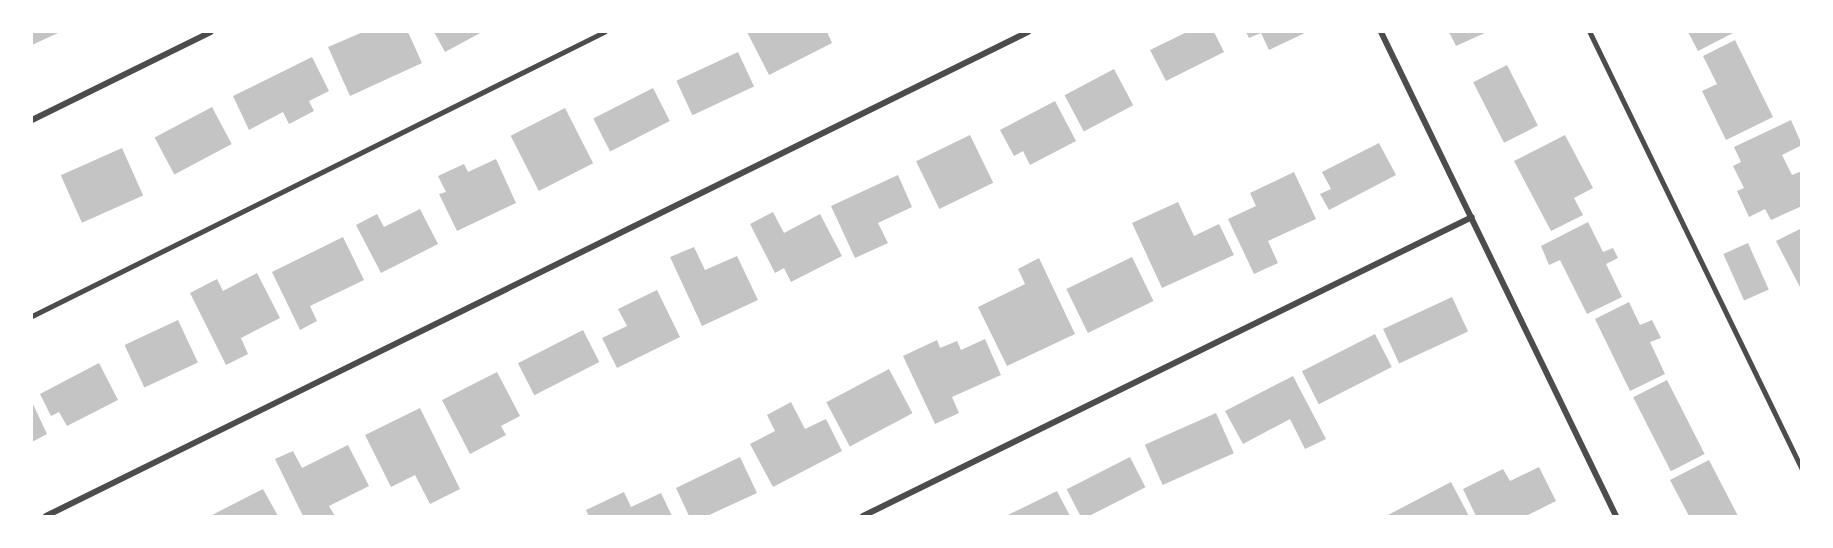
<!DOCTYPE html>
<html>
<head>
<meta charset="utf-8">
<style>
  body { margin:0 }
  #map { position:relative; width:1833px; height:548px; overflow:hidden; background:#fff; font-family:"Varela Round",sans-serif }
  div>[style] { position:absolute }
  .building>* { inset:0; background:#c4c4c4; transform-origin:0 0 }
  .service>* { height:4.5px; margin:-2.25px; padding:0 2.25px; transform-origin:2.25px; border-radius:2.25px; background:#4c4c4c }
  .minor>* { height:6px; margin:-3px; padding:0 3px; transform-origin:3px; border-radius:3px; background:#4c4c4c }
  span { translate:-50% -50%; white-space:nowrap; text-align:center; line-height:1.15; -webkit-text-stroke:5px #fff; paint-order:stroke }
  .frame { position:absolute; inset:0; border:33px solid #fff; pointer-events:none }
</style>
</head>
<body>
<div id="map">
  <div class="building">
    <div style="clip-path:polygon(32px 32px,60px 32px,32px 45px)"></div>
    <div style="clip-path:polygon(363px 32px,408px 32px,422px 63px,350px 96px,328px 47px)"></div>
    <div style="clip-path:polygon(434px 32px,482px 32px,445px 52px)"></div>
    <div style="clip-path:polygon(747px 32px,827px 32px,832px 43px,769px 75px)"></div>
    <div style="clip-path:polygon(1187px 32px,1214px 32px,1224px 52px,1166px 81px,1150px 50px)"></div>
    <div style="clip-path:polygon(1246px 32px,1307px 32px,1269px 50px,1261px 33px,1249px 38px)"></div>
    <div style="clip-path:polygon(1449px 32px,1487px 32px,1456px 46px)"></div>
    <div style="clip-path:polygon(1688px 32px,1735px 32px,1698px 51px)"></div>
    <div style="clip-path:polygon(1735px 40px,1773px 117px,1726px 140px,1702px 91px,1717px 84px,1703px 56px)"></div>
    <div style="left:738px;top:52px;width:38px;height:68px;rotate:65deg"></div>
    <div style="clip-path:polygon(312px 57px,329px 91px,309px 101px,314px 111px,289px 124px,283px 112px,249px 130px,233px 96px)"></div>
    <div style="left:1507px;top:65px;width:68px;height:38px;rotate:63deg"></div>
    <div style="left:1114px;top:69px;width:41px;height:56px;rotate:62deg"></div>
    <div style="left:653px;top:88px;width:37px;height:67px;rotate:63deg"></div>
    <div style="clip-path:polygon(1055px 101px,1076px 141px,1030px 165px,1023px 151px,1014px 156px,1000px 130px)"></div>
    <div style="left:212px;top:107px;width:42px;height:65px;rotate:62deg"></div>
    <div style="left:565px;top:108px;width:62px;height:61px;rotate:63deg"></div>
    <div style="clip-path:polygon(1791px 120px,1802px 145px,1782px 155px,1792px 175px,1802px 171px,1802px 206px,1771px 220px,1765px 209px,1749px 217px,1737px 191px,1744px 188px,1733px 166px,1741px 162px,1734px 147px)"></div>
    <div style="left:970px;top:135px;width:53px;height:60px;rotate:64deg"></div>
    <div style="clip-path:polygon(1565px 135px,1593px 188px,1574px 198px,1583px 215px,1551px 231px,1514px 161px)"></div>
    <div style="clip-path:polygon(1379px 143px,1396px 175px,1329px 210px,1320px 194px,1331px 189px,1322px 172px)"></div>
    <div style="left:122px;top:148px;width:52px;height:67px;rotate:66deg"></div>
    <div style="clip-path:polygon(496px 159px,516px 203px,457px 231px,439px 194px,446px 192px,438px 176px,464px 164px,468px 172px)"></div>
    <div style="clip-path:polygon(1294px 172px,1316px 219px,1268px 241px,1278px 263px,1254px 274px,1228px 219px,1256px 206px,1250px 193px)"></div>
    <div style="clip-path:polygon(898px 175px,912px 207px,878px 223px,888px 243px,855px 258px,831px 206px)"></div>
    <div style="clip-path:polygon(1178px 202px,1194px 236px,1219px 224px,1234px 255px,1162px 288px,1132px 223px)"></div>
    <div style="clip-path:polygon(420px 209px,438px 244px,381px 273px,356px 225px,377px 214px,384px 227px)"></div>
    <div style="clip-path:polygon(773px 212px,784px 233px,820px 214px,842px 256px,791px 282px,784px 268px,775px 273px,750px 224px)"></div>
    <div style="clip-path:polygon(1588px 222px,1603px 252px,1613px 248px,1618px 258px,1606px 264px,1622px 297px,1587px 314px,1560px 260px,1549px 265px,1541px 246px)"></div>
    <div style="clip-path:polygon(1802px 228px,1802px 291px,1776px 241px)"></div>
    <div style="clip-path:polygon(343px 237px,364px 280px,310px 306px,317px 321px,300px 330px,272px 272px)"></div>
    <div style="left:1748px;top:243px;width:51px;height:27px;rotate:66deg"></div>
    <div style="clip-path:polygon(694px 247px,705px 270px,737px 256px,758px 300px,702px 326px,670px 257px)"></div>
    <div style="left:1132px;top:257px;width:49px;height:73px;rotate:64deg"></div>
    <div style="clip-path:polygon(1039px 258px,1075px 334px,1007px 366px,978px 307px,1025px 284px,1018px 269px)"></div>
    <div style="clip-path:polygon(257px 273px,280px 318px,241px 338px,248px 354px,226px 365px,190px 293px,217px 279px,223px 291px)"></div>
    <div style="clip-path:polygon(657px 290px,680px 337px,617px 368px,602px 338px,627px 326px,618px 309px)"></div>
    <div style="left:1452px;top:297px;width:38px;height:76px;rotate:65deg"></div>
    <div style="clip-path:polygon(1629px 302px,1640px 325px,1652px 320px,1661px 338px,1650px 342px,1665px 374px,1630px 391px,1595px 319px)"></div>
    <div style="left:178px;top:320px;width:47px;height:59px;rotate:65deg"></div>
    <div style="left:583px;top:330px;width:36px;height:73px;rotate:63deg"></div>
    <div style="left:1375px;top:334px;width:37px;height:82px;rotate:63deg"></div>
    <div style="clip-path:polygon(985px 339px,1001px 375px,952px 397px,959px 413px,935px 424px,903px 356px,937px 340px,940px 348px,957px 341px,961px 350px)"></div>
    <div style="clip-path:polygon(99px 363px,118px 400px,67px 426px,59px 412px,51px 416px,40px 394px)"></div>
    <div style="left:889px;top:369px;width:50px;height:71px;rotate:62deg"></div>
    <div style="clip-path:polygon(497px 372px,520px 416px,501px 426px,506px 435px,470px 454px,442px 400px)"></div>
    <div style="clip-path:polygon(1293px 376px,1326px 439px,1305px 449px,1290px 419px,1243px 444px,1225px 411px)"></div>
    <div style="left:1667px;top:380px;width:83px;height:38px;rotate:63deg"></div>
    <div style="clip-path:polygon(32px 402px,47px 434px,32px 442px)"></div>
    <div style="clip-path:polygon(791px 402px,805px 429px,826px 419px,842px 451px,773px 487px,750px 444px,775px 431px,767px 415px)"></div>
    <div style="clip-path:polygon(420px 408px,460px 489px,430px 504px,415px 475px,391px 487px,365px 435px)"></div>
    <div style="left:1216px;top:413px;width:44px;height:78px;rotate:66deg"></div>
    <div style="clip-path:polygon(348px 445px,369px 486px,329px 506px,335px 516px,303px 516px,275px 459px,293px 451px,302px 468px)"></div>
    <div style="clip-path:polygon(740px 457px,757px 493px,707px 516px,689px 516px,676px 488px)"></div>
    <div style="left:1130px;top:457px;width:34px;height:71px;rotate:63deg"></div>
    <div style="clip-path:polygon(1709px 460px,1738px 516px,1689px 516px,1670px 480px)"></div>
    <div style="clip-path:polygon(1539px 467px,1556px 501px,1526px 516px,1476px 516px,1463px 489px,1503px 469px,1510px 481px)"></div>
    <div style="clip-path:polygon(1451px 482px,1469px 516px,1386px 516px)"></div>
    <div style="clip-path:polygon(263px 489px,278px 516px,210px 516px)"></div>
    <div style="clip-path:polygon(1057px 491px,1070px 516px,1006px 516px)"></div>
    <div style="clip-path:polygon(624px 492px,631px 507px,661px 493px,672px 516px,589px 516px,586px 510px)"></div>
  </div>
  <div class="service">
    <div style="left:1590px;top:32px;width:486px;rotate:64.1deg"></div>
    <div style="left:32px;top:316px;width:639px;rotate:-26.4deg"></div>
  </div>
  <div class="minor">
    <div style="left:1381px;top:32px;width:538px;rotate:64.1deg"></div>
    <div style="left:32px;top:120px;width:199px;rotate:-26.2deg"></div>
    <div style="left:46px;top:516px;width:1095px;rotate:-26.24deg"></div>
    <div style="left:863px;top:516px;width:678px;rotate:-26.15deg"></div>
  </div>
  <div class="frame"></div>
</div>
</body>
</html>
